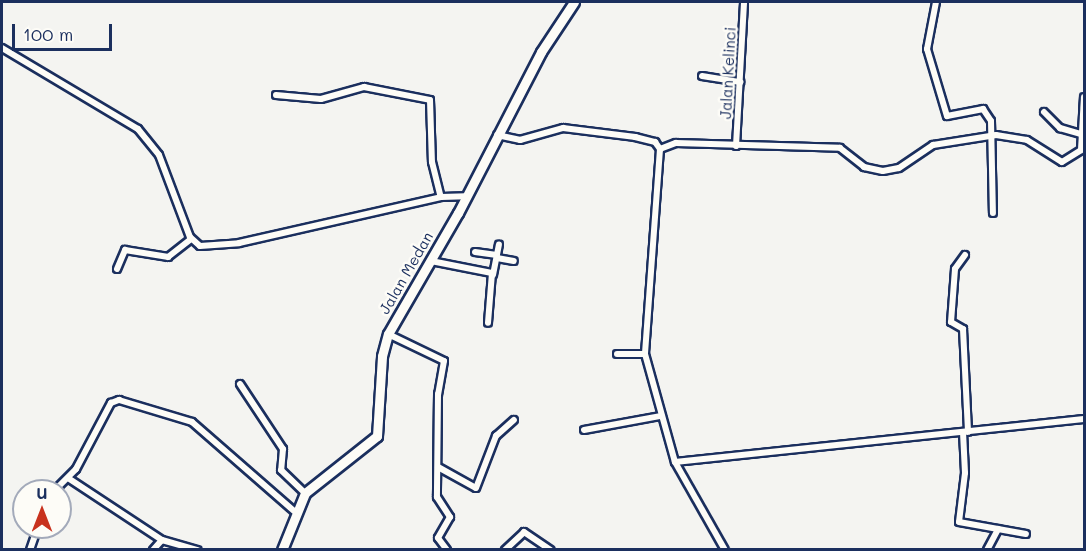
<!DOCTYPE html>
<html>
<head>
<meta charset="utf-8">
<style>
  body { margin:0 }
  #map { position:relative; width:1086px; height:551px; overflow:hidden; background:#f4f4f1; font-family:Mali,sans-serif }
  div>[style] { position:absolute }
  .roads { filter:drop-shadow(2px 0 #1b2f5e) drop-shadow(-2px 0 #1b2f5e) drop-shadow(0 2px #1b2f5e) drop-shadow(0 -2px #1b2f5e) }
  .minor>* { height:6px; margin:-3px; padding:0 3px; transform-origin:3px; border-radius:3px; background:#fdfcf7 }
  .trunk>* { height:9px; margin:-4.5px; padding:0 4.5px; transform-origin:4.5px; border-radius:4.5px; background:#fdfcf7 }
  span { translate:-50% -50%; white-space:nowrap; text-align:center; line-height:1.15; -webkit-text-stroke:5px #fdfcf7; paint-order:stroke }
  .street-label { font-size:15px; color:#1b2f5e }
  .frame { position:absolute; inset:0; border:3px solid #1b2f5e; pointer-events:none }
  .north { position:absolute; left:12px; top:479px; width:60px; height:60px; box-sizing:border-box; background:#fdfcf7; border:2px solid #a3aaba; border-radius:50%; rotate:0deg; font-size:16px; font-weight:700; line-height:24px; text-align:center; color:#1b2f5e }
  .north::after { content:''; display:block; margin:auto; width:21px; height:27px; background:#c8321e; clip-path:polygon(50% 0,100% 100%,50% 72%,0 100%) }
  .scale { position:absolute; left:12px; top:24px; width:100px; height:27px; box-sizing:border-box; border:3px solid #1b2f5e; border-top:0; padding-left:8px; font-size:18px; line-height:21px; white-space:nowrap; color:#1b2f5e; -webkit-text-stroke:4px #fdfcf7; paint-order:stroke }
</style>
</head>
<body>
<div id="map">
  <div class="roads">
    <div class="minor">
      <div style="left:936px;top:2px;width:48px;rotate:100.8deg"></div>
      <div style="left:927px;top:49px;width:70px;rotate:73.4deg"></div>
      <div style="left:947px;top:116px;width:37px;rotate:-11deg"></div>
      <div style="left:983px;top:109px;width:14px;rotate:56deg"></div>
      <div style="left:991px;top:121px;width:92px;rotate:88.8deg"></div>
      <div style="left:2px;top:48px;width:158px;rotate:30.8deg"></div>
      <div style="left:138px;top:129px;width:33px;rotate:51deg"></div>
      <div style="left:159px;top:155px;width:88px;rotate:69.3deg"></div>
      <div style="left:190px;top:237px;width:13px;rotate:42deg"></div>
      <div style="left:200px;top:246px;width:39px;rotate:-4deg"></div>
      <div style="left:239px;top:243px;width:207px;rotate:-12.8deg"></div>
      <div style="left:441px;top:197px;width:25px;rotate:-2deg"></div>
      <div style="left:702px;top:76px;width:39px;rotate:9deg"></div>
      <div style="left:276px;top:95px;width:45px;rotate:5.1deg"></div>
      <div style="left:321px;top:99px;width:45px;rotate:-15.6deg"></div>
      <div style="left:364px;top:87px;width:67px;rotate:11.1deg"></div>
      <div style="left:430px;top:100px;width:62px;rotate:88.2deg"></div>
      <div style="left:432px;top:162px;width:36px;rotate:76deg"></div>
      <div style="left:1044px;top:112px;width:23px;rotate:45deg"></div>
      <div style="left:1060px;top:128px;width:22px;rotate:16deg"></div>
      <div style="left:497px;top:135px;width:24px;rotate:12deg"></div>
      <div style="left:520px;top:140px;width:45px;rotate:-15.6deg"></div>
      <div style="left:563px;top:128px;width:73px;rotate:7.1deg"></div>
      <div style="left:635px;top:137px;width:21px;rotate:14deg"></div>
      <div style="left:655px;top:142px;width:9px;rotate:54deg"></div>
      <div style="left:660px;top:149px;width:206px;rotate:94.2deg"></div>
      <div style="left:645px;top:354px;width:112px;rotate:74.5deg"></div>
      <div style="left:675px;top:462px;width:101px;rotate:60.4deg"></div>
      <div style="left:736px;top:146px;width:144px;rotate:-86.8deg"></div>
      <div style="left:660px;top:149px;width:17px;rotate:-21deg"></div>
      <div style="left:676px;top:143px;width:164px;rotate:1.7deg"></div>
      <div style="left:840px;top:148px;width:31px;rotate:38deg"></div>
      <div style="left:864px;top:167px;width:19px;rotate:12deg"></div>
      <div style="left:883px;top:171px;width:16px;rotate:-11deg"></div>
      <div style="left:899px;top:168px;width:41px;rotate:-34.1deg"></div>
      <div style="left:933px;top:145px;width:64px;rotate:-9deg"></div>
      <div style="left:996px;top:135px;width:31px;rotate:9deg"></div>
      <div style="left:1027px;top:140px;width:41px;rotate:32.2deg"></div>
      <div style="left:1062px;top:162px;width:22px;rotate:-32deg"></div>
      <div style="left:1081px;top:150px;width:53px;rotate:-86.8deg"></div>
      <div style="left:475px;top:252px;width:22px;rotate:8deg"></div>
      <div style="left:965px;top:255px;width:17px;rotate:126deg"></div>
      <div style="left:955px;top:269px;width:53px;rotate:94.3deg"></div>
      <div style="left:951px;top:322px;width:14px;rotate:30deg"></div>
      <div style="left:963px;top:329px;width:103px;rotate:87.2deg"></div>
      <div style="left:497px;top:258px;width:17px;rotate:10deg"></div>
      <div style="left:431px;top:261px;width:62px;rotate:11.1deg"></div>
      <div style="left:492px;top:273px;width:50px;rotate:94.6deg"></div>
      <div style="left:117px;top:269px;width:21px;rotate:-67deg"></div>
      <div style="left:125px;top:250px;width:44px;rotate:9.2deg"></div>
      <div style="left:168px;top:257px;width:29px;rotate:-38deg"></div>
      <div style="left:493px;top:275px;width:31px;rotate:-79deg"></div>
      <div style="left:388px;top:334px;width:62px;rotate:25.7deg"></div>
      <div style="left:444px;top:361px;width:34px;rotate:100deg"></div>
      <div style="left:438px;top:394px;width:103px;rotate:90.6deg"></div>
      <div style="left:437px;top:497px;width:24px;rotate:57deg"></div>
      <div style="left:450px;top:517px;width:24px;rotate:120deg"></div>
      <div style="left:438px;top:538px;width:15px;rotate:53deg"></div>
      <div style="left:617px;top:354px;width:28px"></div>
      <div style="left:240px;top:384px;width:78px;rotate:56.5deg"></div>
      <div style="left:283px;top:449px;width:21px;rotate:95deg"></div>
      <div style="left:281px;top:470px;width:33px;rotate:44deg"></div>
      <div style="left:584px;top:430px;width:77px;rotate:-10.4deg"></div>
      <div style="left:963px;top:432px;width:41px;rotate:87.2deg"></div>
      <div style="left:965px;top:473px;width:49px;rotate:97deg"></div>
      <div style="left:959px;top:522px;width:68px;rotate:10.2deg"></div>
      <div style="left:675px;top:462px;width:411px;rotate:-6deg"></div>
      <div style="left:438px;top:467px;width:43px;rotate:28.9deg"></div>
      <div style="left:476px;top:488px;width:56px;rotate:-69deg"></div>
      <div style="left:496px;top:436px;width:24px;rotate:-42deg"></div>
      <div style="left:68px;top:478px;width:113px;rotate:33.4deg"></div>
      <div style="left:162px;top:540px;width:37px;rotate:16deg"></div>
      <div style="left:54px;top:491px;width:31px;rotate:-45deg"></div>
      <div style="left:76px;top:469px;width:75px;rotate:-62.1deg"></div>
      <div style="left:111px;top:403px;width:9px;rotate:-21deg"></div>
      <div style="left:119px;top:400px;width:76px;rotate:16.8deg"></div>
      <div style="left:192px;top:422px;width:135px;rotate:41.1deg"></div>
      <div style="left:30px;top:550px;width:24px;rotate:-71deg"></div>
      <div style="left:153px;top:550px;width:13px;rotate:-48deg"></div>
      <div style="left:505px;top:550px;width:26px;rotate:-43deg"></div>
      <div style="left:524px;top:532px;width:32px;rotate:34deg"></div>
      <div style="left:987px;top:550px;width:24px;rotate:-62deg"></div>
    </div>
    <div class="trunk">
      <div style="left:282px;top:550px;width:61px;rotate:-68deg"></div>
      <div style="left:305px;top:493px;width:92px;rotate:-38.4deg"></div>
      <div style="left:377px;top:436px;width:80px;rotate:-86.4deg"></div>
      <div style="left:382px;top:356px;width:23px;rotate:-75deg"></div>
      <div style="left:388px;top:334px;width:140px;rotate:-60deg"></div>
      <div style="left:458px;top:213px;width:181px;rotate:-62.7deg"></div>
      <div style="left:541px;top:52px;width:60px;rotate:-56.6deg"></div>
    </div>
  </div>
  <div class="street-label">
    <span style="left:728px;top:73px;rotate:-87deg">Jalan Kelinci</span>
    <span style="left:406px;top:273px;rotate:-60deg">Jalan Medan</span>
  </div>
  <div class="frame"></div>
  <div class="north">U</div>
  <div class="scale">100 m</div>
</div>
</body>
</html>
